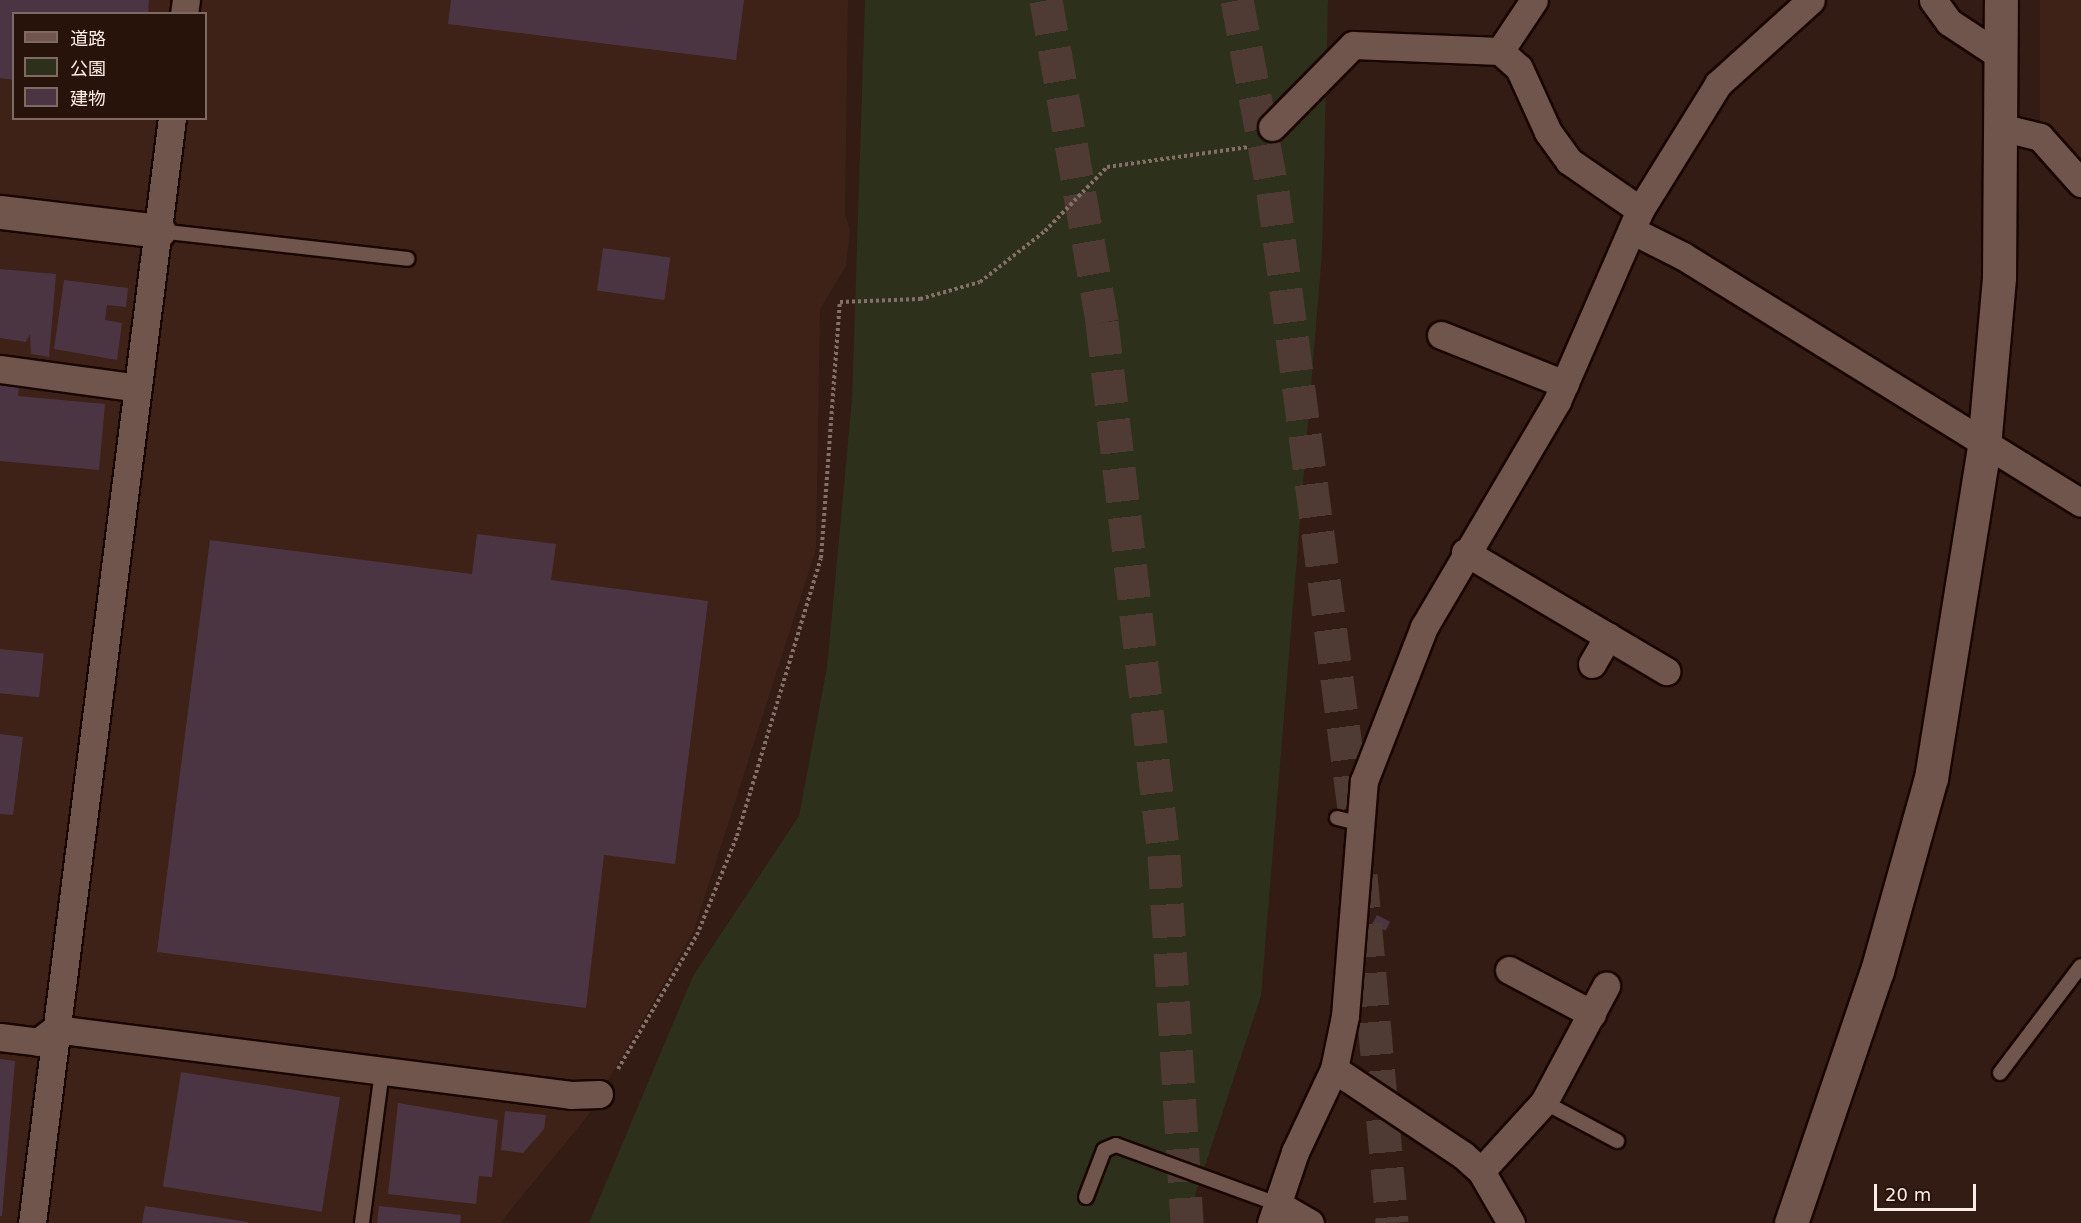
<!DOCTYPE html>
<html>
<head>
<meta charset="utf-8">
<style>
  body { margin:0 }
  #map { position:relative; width:2081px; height:1223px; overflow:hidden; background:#321c14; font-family:"DejaVu Sans","Noto Sans JP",sans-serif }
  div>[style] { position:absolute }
  .built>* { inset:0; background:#3e2217 }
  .green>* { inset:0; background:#2d301b }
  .building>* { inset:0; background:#4b3542; transform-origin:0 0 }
  .motorway-tunnel>* { height:33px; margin-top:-16.5px; transform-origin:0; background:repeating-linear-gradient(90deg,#503b34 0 33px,transparent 0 49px) }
  .path>* { height:4px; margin-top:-2px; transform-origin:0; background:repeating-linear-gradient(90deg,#847069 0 3px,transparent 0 6px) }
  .roads { filter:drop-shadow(2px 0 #190602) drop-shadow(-2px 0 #190602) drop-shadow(0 2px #190602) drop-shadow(0 -2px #190602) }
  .service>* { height:14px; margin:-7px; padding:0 7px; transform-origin:7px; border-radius:7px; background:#6f554b }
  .minor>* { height:27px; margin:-13.5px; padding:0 13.5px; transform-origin:13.5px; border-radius:13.5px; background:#6f554b }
  .tertiary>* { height:33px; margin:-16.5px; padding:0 16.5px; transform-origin:16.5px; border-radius:16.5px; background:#6f554b }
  span { translate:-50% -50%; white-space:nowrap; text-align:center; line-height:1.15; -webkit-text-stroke:4.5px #28130b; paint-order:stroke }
  .legend { position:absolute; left:12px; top:12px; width:195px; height:108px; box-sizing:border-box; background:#28130b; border:2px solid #7d6a63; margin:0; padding:8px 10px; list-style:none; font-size:18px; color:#fcece6 }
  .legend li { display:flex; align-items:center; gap:12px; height:30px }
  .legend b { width:30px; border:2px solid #7d6a63 }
  .scale { position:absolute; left:1874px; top:1184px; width:102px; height:27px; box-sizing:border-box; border:3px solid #fcece6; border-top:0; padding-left:8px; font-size:18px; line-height:21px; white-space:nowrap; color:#fcece6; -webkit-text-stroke:4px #28130b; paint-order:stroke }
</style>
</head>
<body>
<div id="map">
  <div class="built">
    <div style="clip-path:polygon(evenodd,0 0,848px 0,845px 214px,850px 230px,846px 266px,820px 309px,816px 549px,694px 930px,589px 1114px,500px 1223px,0 1223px,0 0,14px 14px,206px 14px,206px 118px,14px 118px,14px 14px)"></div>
    <div style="clip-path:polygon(2040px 0,2081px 0,2081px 169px,2040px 121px)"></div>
  </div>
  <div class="green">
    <div style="clip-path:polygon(865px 0,1328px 0,1322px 253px,1261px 996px,1186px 1223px,589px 1223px,693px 976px,799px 816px,827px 667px,852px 400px)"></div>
  </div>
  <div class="building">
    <div style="clip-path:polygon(0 0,149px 0,148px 14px,14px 14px,14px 80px,0 78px)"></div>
    <div style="clip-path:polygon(451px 0,744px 0,736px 60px,448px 24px)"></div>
    <div style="left:603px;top:248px;width:68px;height:43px;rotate:8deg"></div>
    <div style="clip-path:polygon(0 269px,56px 274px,49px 357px,31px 354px,30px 334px,26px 342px,0 338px)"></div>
    <div style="clip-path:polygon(64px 280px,128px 288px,126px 307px,107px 305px,105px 320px,122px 323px,117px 360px,54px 349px)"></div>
    <div style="clip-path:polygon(0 385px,19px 387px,18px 396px,105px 404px,99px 470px,0 461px)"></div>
    <div style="clip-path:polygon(477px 534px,556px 544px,551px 580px,708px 601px,675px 864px,604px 855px,586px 1008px,157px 952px,210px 540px,472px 574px)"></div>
    <div style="left:0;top:649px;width:44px;height:44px;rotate:6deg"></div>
    <div style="clip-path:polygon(0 734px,23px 737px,13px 815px,0 814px)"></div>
    <div style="left:1377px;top:915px;width:15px;height:10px;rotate:28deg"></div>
    <div style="clip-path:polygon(0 1059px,15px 1061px,2px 1216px,0 1216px)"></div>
    <div style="left:181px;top:1072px;width:161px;height:116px;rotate:9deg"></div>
    <div style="clip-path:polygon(398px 1103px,498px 1120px,492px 1177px,479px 1176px,476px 1204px,388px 1194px)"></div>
    <div style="clip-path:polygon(505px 1111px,546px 1115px,544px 1129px,523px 1153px,501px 1150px)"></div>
    <div style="clip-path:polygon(145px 1206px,248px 1222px,248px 1223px,142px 1223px)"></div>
    <div style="clip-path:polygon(379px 1206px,461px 1215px,460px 1223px,377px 1223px)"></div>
  </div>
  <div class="motorway-tunnel">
    <div style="left:1046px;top:0;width:327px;rotate:80.1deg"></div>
    <div style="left:1102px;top:322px;width:537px;rotate:83.37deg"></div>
    <div style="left:1164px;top:855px;width:369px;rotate:86.4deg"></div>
    <div style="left:1237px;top:0;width:195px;rotate:79.4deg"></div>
    <div style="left:1273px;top:192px;width:636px;rotate:82.51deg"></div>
    <div style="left:1361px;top:875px;width:349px;rotate:84.9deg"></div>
  </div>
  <div class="path">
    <div style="left:618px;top:1069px;width:156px;rotate:-59.5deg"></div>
    <div style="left:697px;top:935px;width:107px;rotate:-68deg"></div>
    <div style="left:737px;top:836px;width:290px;rotate:-73.2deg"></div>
    <div style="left:821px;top:558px;width:257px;rotate:-85.8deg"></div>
    <div style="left:840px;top:302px;width:80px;rotate:-2.1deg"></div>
    <div style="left:920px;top:299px;width:62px;rotate:-15.8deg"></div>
    <div style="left:980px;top:282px;width:83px;rotate:-38.1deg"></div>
    <div style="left:1045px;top:231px;width:89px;rotate:-45.9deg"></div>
    <div style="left:1107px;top:167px;width:143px;rotate:-8deg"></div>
  </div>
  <div class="roads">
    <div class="service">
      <div style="left:159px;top:231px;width:250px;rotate:6.4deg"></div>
      <div style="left:1337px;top:818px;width:21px;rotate:14deg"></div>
      <div style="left:2000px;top:1073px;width:134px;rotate:-52.9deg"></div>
      <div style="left:1544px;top:1102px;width:83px;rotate:28.1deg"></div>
      <div style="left:1086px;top:1197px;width:50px;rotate:-69deg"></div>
      <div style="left:1104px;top:1150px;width:13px;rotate:-23deg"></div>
      <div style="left:1116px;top:1145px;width:171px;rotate:20.1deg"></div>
      <div style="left:362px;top:1223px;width:153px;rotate:-82.5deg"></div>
    </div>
    <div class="minor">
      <div style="left:1933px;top:0;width:27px;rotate:54deg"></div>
      <div style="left:1949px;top:22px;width:64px;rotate:33.4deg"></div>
      <div style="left:184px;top:14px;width:14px;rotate:-82deg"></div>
      <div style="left:1500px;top:51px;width:61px;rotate:-56.3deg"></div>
      <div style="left:1272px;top:127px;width:115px;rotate:-45.4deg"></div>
      <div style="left:1353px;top:45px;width:147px;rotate:2.3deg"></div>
      <div style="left:1500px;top:51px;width:25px;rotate:42deg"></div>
      <div style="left:1519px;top:68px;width:70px;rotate:65.6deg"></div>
      <div style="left:1548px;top:132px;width:36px;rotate:54deg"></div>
      <div style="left:1569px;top:161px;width:86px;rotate:34.6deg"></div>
      <div style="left:2004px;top:128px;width:37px;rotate:14deg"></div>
      <div style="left:2040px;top:137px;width:62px;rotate:48.3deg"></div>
      <div style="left:1635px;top:232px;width:54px;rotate:26.6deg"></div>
      <div style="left:1683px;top:256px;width:468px;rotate:31.8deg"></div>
      <div style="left:1441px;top:335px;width:133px;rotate:21.6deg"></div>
      <div style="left:0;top:369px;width:139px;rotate:7.8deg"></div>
      <div style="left:1465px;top:552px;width:234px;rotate:30.6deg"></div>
      <div style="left:1592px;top:664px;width:32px;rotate:-60deg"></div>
      <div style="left:1509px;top:970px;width:94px;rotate:27.9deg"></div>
      <div style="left:0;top:1037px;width:38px;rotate:7deg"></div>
      <div style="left:38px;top:1042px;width:21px;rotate:-37deg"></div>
      <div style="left:55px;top:1029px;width:520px;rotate:7.29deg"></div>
      <div style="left:571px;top:1095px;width:28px;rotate:-2deg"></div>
      <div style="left:1334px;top:1069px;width:155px;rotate:33.7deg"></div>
      <div style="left:1463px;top:1155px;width:24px;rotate:42deg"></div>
      <div style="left:1481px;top:1171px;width:60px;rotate:60deg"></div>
      <div style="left:1481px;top:1171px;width:93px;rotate:-47.6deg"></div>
      <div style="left:1544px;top:1102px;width:132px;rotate:-61.9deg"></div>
      <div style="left:1277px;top:1204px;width:38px;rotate:30deg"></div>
      <div style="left:32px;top:1223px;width:1114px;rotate:-82.78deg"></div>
      <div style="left:1271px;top:1223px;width:75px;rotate:-71.3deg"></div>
      <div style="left:1295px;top:1152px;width:92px;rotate:-64.8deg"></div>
      <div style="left:1334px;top:1069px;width:54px;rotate:-78.3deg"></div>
      <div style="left:1345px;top:1016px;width:236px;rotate:-85.4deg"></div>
      <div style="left:1364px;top:781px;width:165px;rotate:-68.7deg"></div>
      <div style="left:1424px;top:627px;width:262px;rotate:-59.5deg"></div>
      <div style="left:1557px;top:401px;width:208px;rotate:-66.5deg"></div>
      <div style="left:1640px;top:210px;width:148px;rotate:-58.2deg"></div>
      <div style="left:1718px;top:84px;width:125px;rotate:-42.1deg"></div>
    </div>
    <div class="tertiary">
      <div style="left:0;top:212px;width:160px;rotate:6.8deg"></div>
      <div style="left:1791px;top:1223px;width:266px;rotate:-71.2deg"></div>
      <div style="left:1877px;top:971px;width:200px;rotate:-74.4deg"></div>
      <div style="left:1931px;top:778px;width:336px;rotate:-80.9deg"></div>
      <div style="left:1984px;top:446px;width:170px;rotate:-84.9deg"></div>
      <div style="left:1999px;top:277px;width:277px;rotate:-89.6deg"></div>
    </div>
  </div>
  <ul class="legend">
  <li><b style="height:8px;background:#6f554b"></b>道路</li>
  <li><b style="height:16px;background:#2d301b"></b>公園</li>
  <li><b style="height:16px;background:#4b3542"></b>建物</li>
  </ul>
  <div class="scale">20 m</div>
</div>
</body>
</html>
